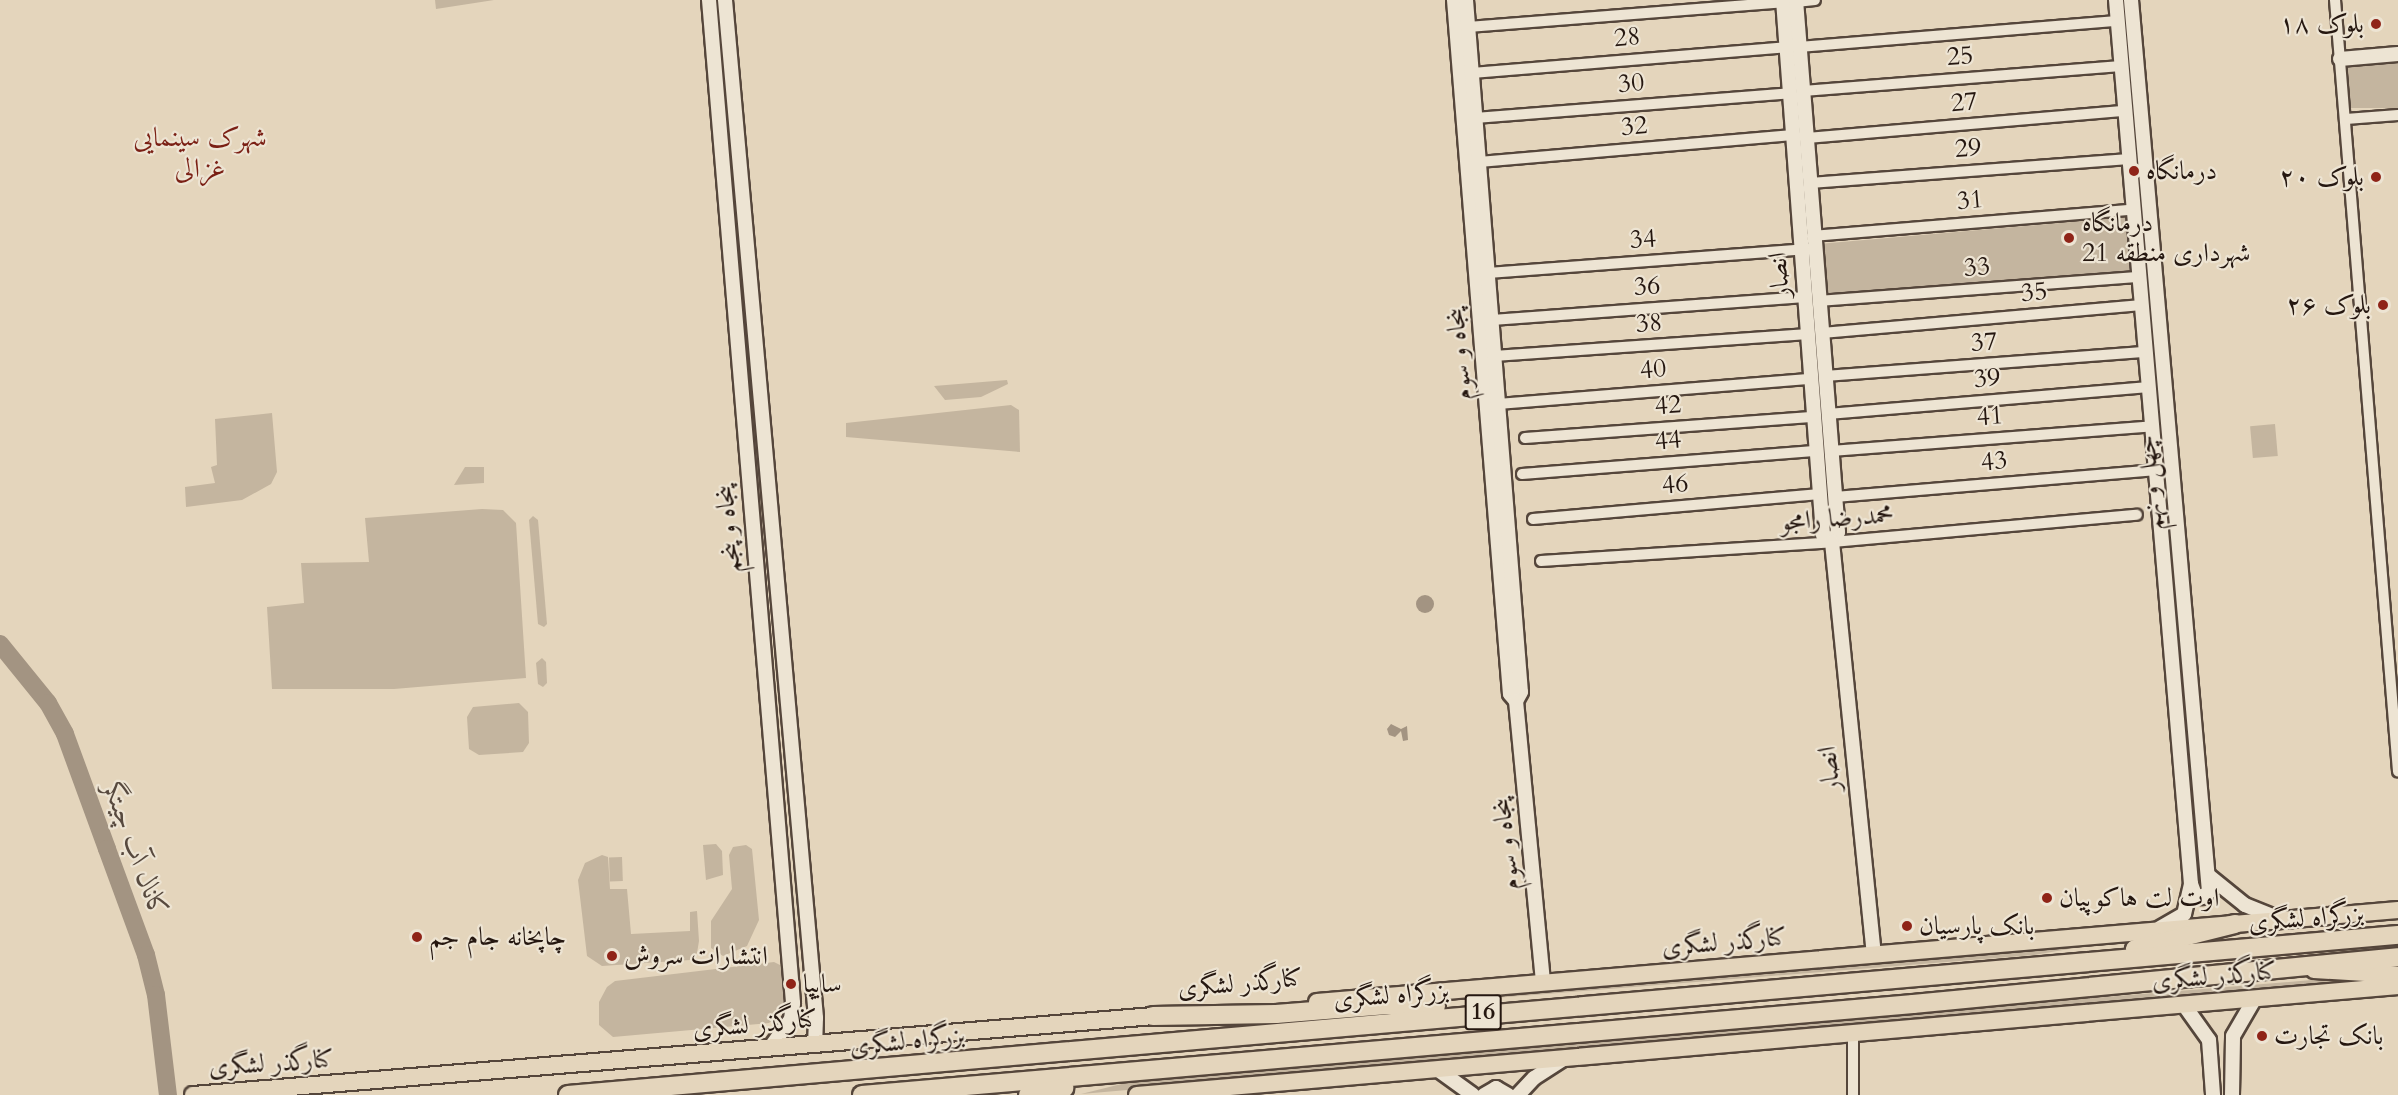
<!DOCTYPE html>
<html>
<head>
<meta charset="utf-8">
<style>
  body { margin:0 }
  #map { position:relative; width:2398px; height:1095px; overflow:hidden; background:#e4d5bc; font-family:Cardo,Amiri,serif }
  div>[style] { position:absolute }
  .green>* { inset:0; background:#c4b59f; transform-origin:0 0 }
  .water>* { inset:0; background:#a39482 }
  .round { border-radius:50% }
  .river>* { height:18px; margin:-9px; padding:0 9px; transform-origin:9px; border-radius:9px; background:#a39482 }
  .roads { filter:drop-shadow(2px 0 #55463b) drop-shadow(-2px 0 #55463b) drop-shadow(0 2px #55463b) drop-shadow(0 -2px #55463b) }
  .street>* { height:10px; margin:-5px; padding:0 5px; transform-origin:5px; border-radius:5px; background:#ede4d3 }
  .secondary>* { height:14px; margin:-7px; padding:0 7px; transform-origin:7px; border-radius:7px; background:#ede4d3 }
  .primary>* { height:16px; margin:-8px; padding:0 8px; transform-origin:8px; border-radius:8px; background:#e4d5bc }
  .highway>* { height:18px; margin:-9px; padding:0 9px; transform-origin:9px; border-radius:9px; background:#e4d5bc }
  .dots>* { width:16px; height:16px; translate:-50% -50%; box-sizing:border-box; border:3px solid #ede4d3; border-radius:50% }
  span { translate:-50% -50%; white-space:nowrap; text-align:center; line-height:1.15; -webkit-text-stroke:4.5px #ede4d3; paint-order:stroke }
  .shield-label span { padding:2px 4px; background:#ede4d3; border:2px solid; border-radius:4px; -webkit-text-stroke-width:0 }
  .shield-label { font-size:24px; color:#251710; font-weight:700 }
  .poi-label { font-size:26px; color:#251710 }
  .right { translate:-100% -50%; text-align:right }
  .left { translate:0 -50%; text-align:left }
  .street-label { font-size:26px; color:#251710 }
  .neighbourhood-label { font-size:27px; color:#7a1f14 }
  .water-label { font-size:27px; color:#57493e; font-style:italic }
</style>
</head>
<body>
<div id="map">
  <div class="green">
    <div style="clip-path:polygon(435px 0,494px 0,436px 9px)"></div>
    <div style="left:2398px;top:60px;width:48px;height:50px;rotate:90deg"></div>
    <div style="left:2128px;top:217px;width:58px;height:311px;rotate:85deg"></div>
    <div style="clip-path:polygon(1007px 380px,1008px 384px,981px 397px,945px 400px,934px 386px)"></div>
    <div style="clip-path:polygon(1011px 405px,1019px 410px,1020px 452px,846px 437px,846px 423px)"></div>
    <div style="clip-path:polygon(272px 413px,277px 472px,271px 484px,242px 500px,186px 507px,185px 487px,215px 483px,211px 467px,217px 465px,215px 419px)"></div>
    <div style="left:2275px;top:424px;width:32px;height:25px;rotate:85deg"></div>
    <div style="clip-path:polygon(465px 467px,484px 467px,484px 483px,454px 485px)"></div>
    <div style="clip-path:polygon(482px 509px,503px 510px,516px 523px,526px 678px,394px 689px,272px 689px,267px 607px,304px 603px,301px 563px,369px 562px,365px 518px)"></div>
    <div style="clip-path:polygon(533px 516px,538px 520px,547px 624px,544px 627px,538px 624px,529px 520px)"></div>
    <div style="clip-path:polygon(542px 658px,546px 662px,547px 683px,543px 687px,538px 684px,536px 663px)"></div>
    <div style="clip-path:polygon(519px 703px,528px 712px,529px 743px,523px 752px,479px 755px,469px 749px,467px 717px,473px 707px)"></div>
    <div style="clip-path:polygon(716px 844px,722px 851px,723px 875px,706px 880px,703px 845px)"></div>
    <div style="clip-path:polygon(746px 845px,752px 849px,759px 920px,747px 946px,723px 956px,711px 948px,711px 921px,732px 889px,729px 855px,733px 847px)"></div>
    <div style="clip-path:polygon(602px 855px,608px 857px,610px 889px,627px 889px,631px 934px,690px 931px,690px 912px,697px 911px,699px 941px,697px 953px,690px 960px,602px 966px,587px 956px,578px 880px,585px 863px)"></div>
    <div style="left:622px;top:857px;width:24px;height:13px;rotate:88deg"></div>
    <div style="clip-path:polygon(2139px 937px,2034px 955px,1470px 1000px,1442px 996px)"></div>
    <div style="clip-path:polygon(774px 962px,782px 966px,785px 1008px,769px 1023px,613px 1037px,599px 1025px,599px 1002px,607px 987px,615px 981px)"></div>
    <div style="clip-path:polygon(2312px 980px,2362px 983px,1081px 1094px,1158px 1075px)"></div>
  </div>
  <div class="water">
    <div class="round" style="left:1416px;top:595px;width:18px;height:18px"></div>
    <div style="clip-path:polygon(1391px 724px,1401px 729px,1407px 726px,1408px 740px,1403px 741px,1401px 731px,1395px 737px,1389px 735px,1387px 729px)"></div>
  </div>
  <div class="river">
    <div style="left:0;top:644px;width:76px;rotate:50.9deg"></div>
    <div style="left:48px;top:703px;width:35px;rotate:61deg"></div>
    <div style="left:65px;top:734px;width:122px;rotate:69.9deg"></div>
    <div style="left:107px;top:849px;width:113px;rotate:69.8deg"></div>
    <div style="left:146px;top:955px;width:41px;rotate:76deg"></div>
    <div style="left:156px;top:995px;width:101px;rotate:83.2deg"></div>
  </div>
  <div class="roads">
    <div class="street">
      <div style="left:2335px;top:0;width:774px;rotate:85.33deg"></div>
      <div style="left:1796px;top:2px;width:19px;rotate:-6deg"></div>
      <div style="left:1468px;top:27px;width:316px;rotate:-4.5deg"></div>
      <div style="left:1799px;top:47px;width:319px;rotate:-4.7deg"></div>
      <div style="left:1472px;top:73px;width:315px;rotate:-4.7deg"></div>
      <div style="left:1803px;top:91px;width:319px;rotate:-4.5deg"></div>
      <div style="left:1475px;top:118px;width:316px;rotate:-4.5deg"></div>
      <div style="left:2346px;top:119px;width:52px;rotate:-4.4deg"></div>
      <div style="left:1807px;top:138px;width:319px;rotate:-4.9deg"></div>
      <div style="left:1479px;top:162px;width:315px;rotate:-4.9deg"></div>
      <div style="left:1810px;top:183px;width:320px;rotate:-4.3deg"></div>
      <div style="left:1812px;top:236px;width:320px;rotate:-4.7deg"></div>
      <div style="left:1488px;top:273px;width:321px;rotate:-4.3deg"></div>
      <div style="left:1818px;top:301px;width:323px;rotate:-4.3deg"></div>
      <div style="left:1492px;top:320px;width:314px;rotate:-4.2deg"></div>
      <div style="left:1822px;top:333px;width:321px;rotate:-5deg"></div>
      <div style="left:1494px;top:356px;width:315px;rotate:-4deg"></div>
      <div style="left:1825px;top:376px;width:322px;rotate:-4.3deg"></div>
      <div style="left:1498px;top:404px;width:314px;rotate:-4.6deg"></div>
      <div style="left:1828px;top:414px;width:322px;rotate:-4.8deg"></div>
      <div style="left:1525px;top:438px;width:290px;rotate:-4.2deg"></div>
      <div style="left:1831px;top:451px;width:323px;rotate:-4.4deg"></div>
      <div style="left:1522px;top:474px;width:296px;rotate:-4.5deg"></div>
      <div style="left:1835px;top:497px;width:323px;rotate:-4.8deg"></div>
      <div style="left:1533px;top:519px;width:288px;rotate:-5deg"></div>
      <div style="left:1541px;top:561px;width:292px;rotate:-3.7deg"></div>
      <div style="left:1832px;top:542px;width:306px;rotate:-5.1deg"></div>
      <div style="left:1853px;top:1095px;width:62px;rotate:-90deg"></div>
    </div>
    <div class="secondary">
      <div style="left:709px;top:0;width:1007px;rotate:85.21deg"></div>
      <div style="left:793px;top:1003px;width:16px;rotate:97deg"></div>
      <div style="left:791px;top:1019px;width:36px;rotate:126deg"></div>
      <div style="left:725px;top:0;width:1022px;rotate:84.89deg"></div>
      <div style="left:816px;top:1018px;width:26px;rotate:92deg"></div>
      <div style="left:1454px;top:0;width:696px;rotate:85.39deg"></div>
      <div style="left:1510px;top:694px;width:9px;rotate:49deg"></div>
      <div style="left:1466px;top:0;width:694px;rotate:85.46deg"></div>
      <div style="left:1521px;top:692px;width:10px;rotate:119deg"></div>
      <div style="left:1516px;top:701px;width:283px;rotate:84.5deg"></div>
      <div style="left:1783px;top:0;width:536px;rotate:85.72deg"></div>
      <div style="left:1823px;top:535px;width:11px;rotate:38deg"></div>
      <div style="left:1796px;top:0;width:534px;rotate:85.49deg"></div>
      <div style="left:1838px;top:532px;width:12px;rotate:121deg"></div>
      <div style="left:1832px;top:542px;width:414px;rotate:84.2deg"></div>
      <div style="left:2116px;top:0;width:887px;rotate:85.15deg"></div>
      <div style="left:2191px;top:884px;width:31px;rotate:103deg"></div>
      <div style="left:2184px;top:914px;width:28px;rotate:150deg"></div>
      <div style="left:2131px;top:0;width:895px;rotate:85deg"></div>
      <div style="left:2209px;top:892px;width:9px;rotate:144deg"></div>
      <div style="left:2202px;top:897px;width:7px;rotate:-164deg"></div>
      <div style="left:2195px;top:895px;width:12px;rotate:-110deg"></div>
      <div style="left:2340px;top:59px;width:58px;rotate:-4.9deg"></div>
      <div style="left:2209px;top:876px;width:46px;rotate:38.9deg"></div>
      <div style="left:2245px;top:905px;width:37px;rotate:22deg"></div>
      <div style="left:2184px;top:1005px;width:43px;rotate:54.5deg"></div>
      <div style="left:2209px;top:1040px;width:55px;rotate:85.8deg"></div>
      <div style="left:1437px;top:1069px;width:44px;rotate:35.8deg"></div>
      <div style="left:1484px;top:1095px;width:14px;rotate:-30deg"></div>
      <div style="left:1496px;top:1088px;width:14px;rotate:30deg"></div>
      <div style="left:1518px;top:1095px;width:23px;rotate:-47deg"></div>
      <div style="left:1534px;top:1078px;width:37px;rotate:-33deg"></div>
      <div style="left:2232px;top:1095px;width:59px;rotate:-89deg"></div>
      <div style="left:2233px;top:1036px;width:44px;rotate:-59.9deg"></div>
    </div>
    <div class="primary">
      <div style="left:2314px;top:970px;width:84px;rotate:3.4deg"></div>
      <div style="left:1317px;top:1002px;width:1085px;rotate:-4.86deg"></div>
      <div style="left:193px;top:1095px;width:976px;rotate:-4.7deg"></div>
      <div style="left:1137px;top:1095px;width:1266px;rotate:-4.94deg"></div>
    </div>
    <div class="highway">
      <div style="left:2135px;top:949px;width:103px;rotate:-14deg"></div>
      <div style="left:1153px;top:1016px;width:123px;rotate:-0.9deg"></div>
      <div style="left:1276px;top:1014px;width:111px;rotate:-4.6deg"></div>
      <div style="left:1387px;top:1005px;width:49px;rotate:1.2deg"></div>
      <div style="left:568px;top:1095px;width:1837px;rotate:-5deg"></div>
      <div style="left:862px;top:1095px;width:1055px;rotate:-4.95deg"></div>
      <div style="left:1913px;top:1004px;width:487px;rotate:-5.5deg"></div>
      <div style="left:1028px;top:1095px;width:37px;rotate:-11deg"></div>
    </div>
  </div>
  <div class="dots">
    <div style="left:2376px;top:24px;background:#8f2418"></div>
    <div style="left:2134px;top:171px;background:#8f2418"></div>
    <div style="left:2376px;top:177px;background:#8f2418"></div>
    <div style="left:2069px;top:238px;background:#8f2418"></div>
    <div style="left:2383px;top:305px;background:#8f2418"></div>
    <div style="left:2047px;top:898px;background:#8f2418"></div>
    <div style="left:1907px;top:926px;background:#8f2418"></div>
    <div style="left:417px;top:937px;background:#8f2418"></div>
    <div style="left:612px;top:956px;background:#8f2418"></div>
    <div style="left:791px;top:984px;background:#8f2418"></div>
    <div style="left:2262px;top:1036px;background:#8f2418"></div>
  </div>
  <div class="shield-label">
    <span style="left:1483px;top:1012px">16</span>
  </div>
  <div class="poi-label">
    <span class="right" style="left:2364px;top:24px">بلوک ۱۸</span>
    <span class="left" style="left:2146px;top:171px">درمانگاه</span>
    <span class="right" style="left:2364px;top:177px">بلوک ۲۰</span>
    <span class="left" style="left:2082px;top:238px">درمانگاه<br>شهرداری منطقه 21</span>
    <span class="right" style="left:2371px;top:305px">بلوک ۲۶</span>
    <span class="left" style="left:2059px;top:898px">اوت لت هاکوپیان</span>
    <span class="left" style="left:1919px;top:926px">بانک پارسیان</span>
    <span class="left" style="left:429px;top:937px">چاپخانه جام جم</span>
    <span class="left" style="left:624px;top:956px">انتشارات سروش</span>
    <span class="left" style="left:803px;top:984px">سایپا</span>
    <span class="left" style="left:2274px;top:1036px">بانک تجارت</span>
  </div>
  <div class="street-label">
    <span style="left:1627px;top:37px;rotate:-5deg">28</span>
    <span style="left:1960px;top:56px;rotate:-4deg">25</span>
    <span style="left:1631px;top:83px;rotate:-5deg">30</span>
    <span style="left:1964px;top:102px;rotate:-5deg">27</span>
    <span style="left:1634px;top:126px;rotate:-5deg">32</span>
    <span style="left:1968px;top:148px;rotate:-4deg">29</span>
    <span style="left:1970px;top:200px;rotate:-5deg">31</span>
    <span style="left:1643px;top:239px;rotate:-4deg">34</span>
    <span style="left:1977px;top:267px;rotate:-4deg">33</span>
    <span style="left:1779px;top:275px;rotate:-94deg">انصار</span>
    <span style="left:1647px;top:286px;rotate:-4deg">36</span>
    <span style="left:2034px;top:292px;rotate:-5deg">35</span>
    <span style="left:1649px;top:323px;rotate:-4deg">38</span>
    <span style="left:1984px;top:342px;rotate:-4deg">37</span>
    <span style="left:1459px;top:354px;rotate:-95deg">پنجاه و سوم</span>
    <span style="left:1653px;top:369px;rotate:-5deg">40</span>
    <span style="left:1987px;top:378px;rotate:-5deg">39</span>
    <span style="left:1668px;top:405px;rotate:-4deg">42</span>
    <span style="left:1990px;top:416px;rotate:-4deg">41</span>
    <span style="left:1668px;top:440px;rotate:-5deg">44</span>
    <span style="left:1994px;top:461px;rotate:-5deg">43</span>
    <span style="left:2150px;top:483px;rotate:-95deg">چهل و نهم</span>
    <span style="left:1675px;top:484px;rotate:-5deg">46</span>
    <span style="left:1837px;top:518px;rotate:-4deg">محمدرضا رامجو</span>
    <span style="left:728px;top:529px;rotate:-95deg">پنجاه و پنجم</span>
    <span style="left:1829px;top:769px;rotate:-96deg">انصار</span>
    <span style="left:1506px;top:844px;rotate:-96deg">پنجاه و سوم</span>
    <span style="left:2306px;top:918px;rotate:-5deg">بزرگراه لشگری</span>
    <span style="left:1724px;top:942px;rotate:-5deg">کنارگذر لشگری</span>
    <span style="left:2214px;top:976px;rotate:-5deg">کنارگذر لشگری</span>
    <span style="left:1240px;top:983px;rotate:-5deg">کنارگذر لشگری</span>
    <span style="left:1391px;top:995px;rotate:-5deg">بزرگراه لشگری</span>
    <span style="left:755px;top:1024px;rotate:-5deg">کنارگذر لشگری</span>
    <span style="left:907px;top:1041px;rotate:-6deg">بزرگراه لشگری</span>
    <span style="left:271px;top:1063px;rotate:-4deg">کنارگذر لشگری</span>
  </div>
  <div class="neighbourhood-label">
    <span style="left:200px;top:153px">شهرک سینمایی<br>غزالی</span>
  </div>
  <div class="water-label">
    <span style="left:136px;top:850px;rotate:70deg">کانال آب چیتگر</span>
  </div>
</div>
</body>
</html>
